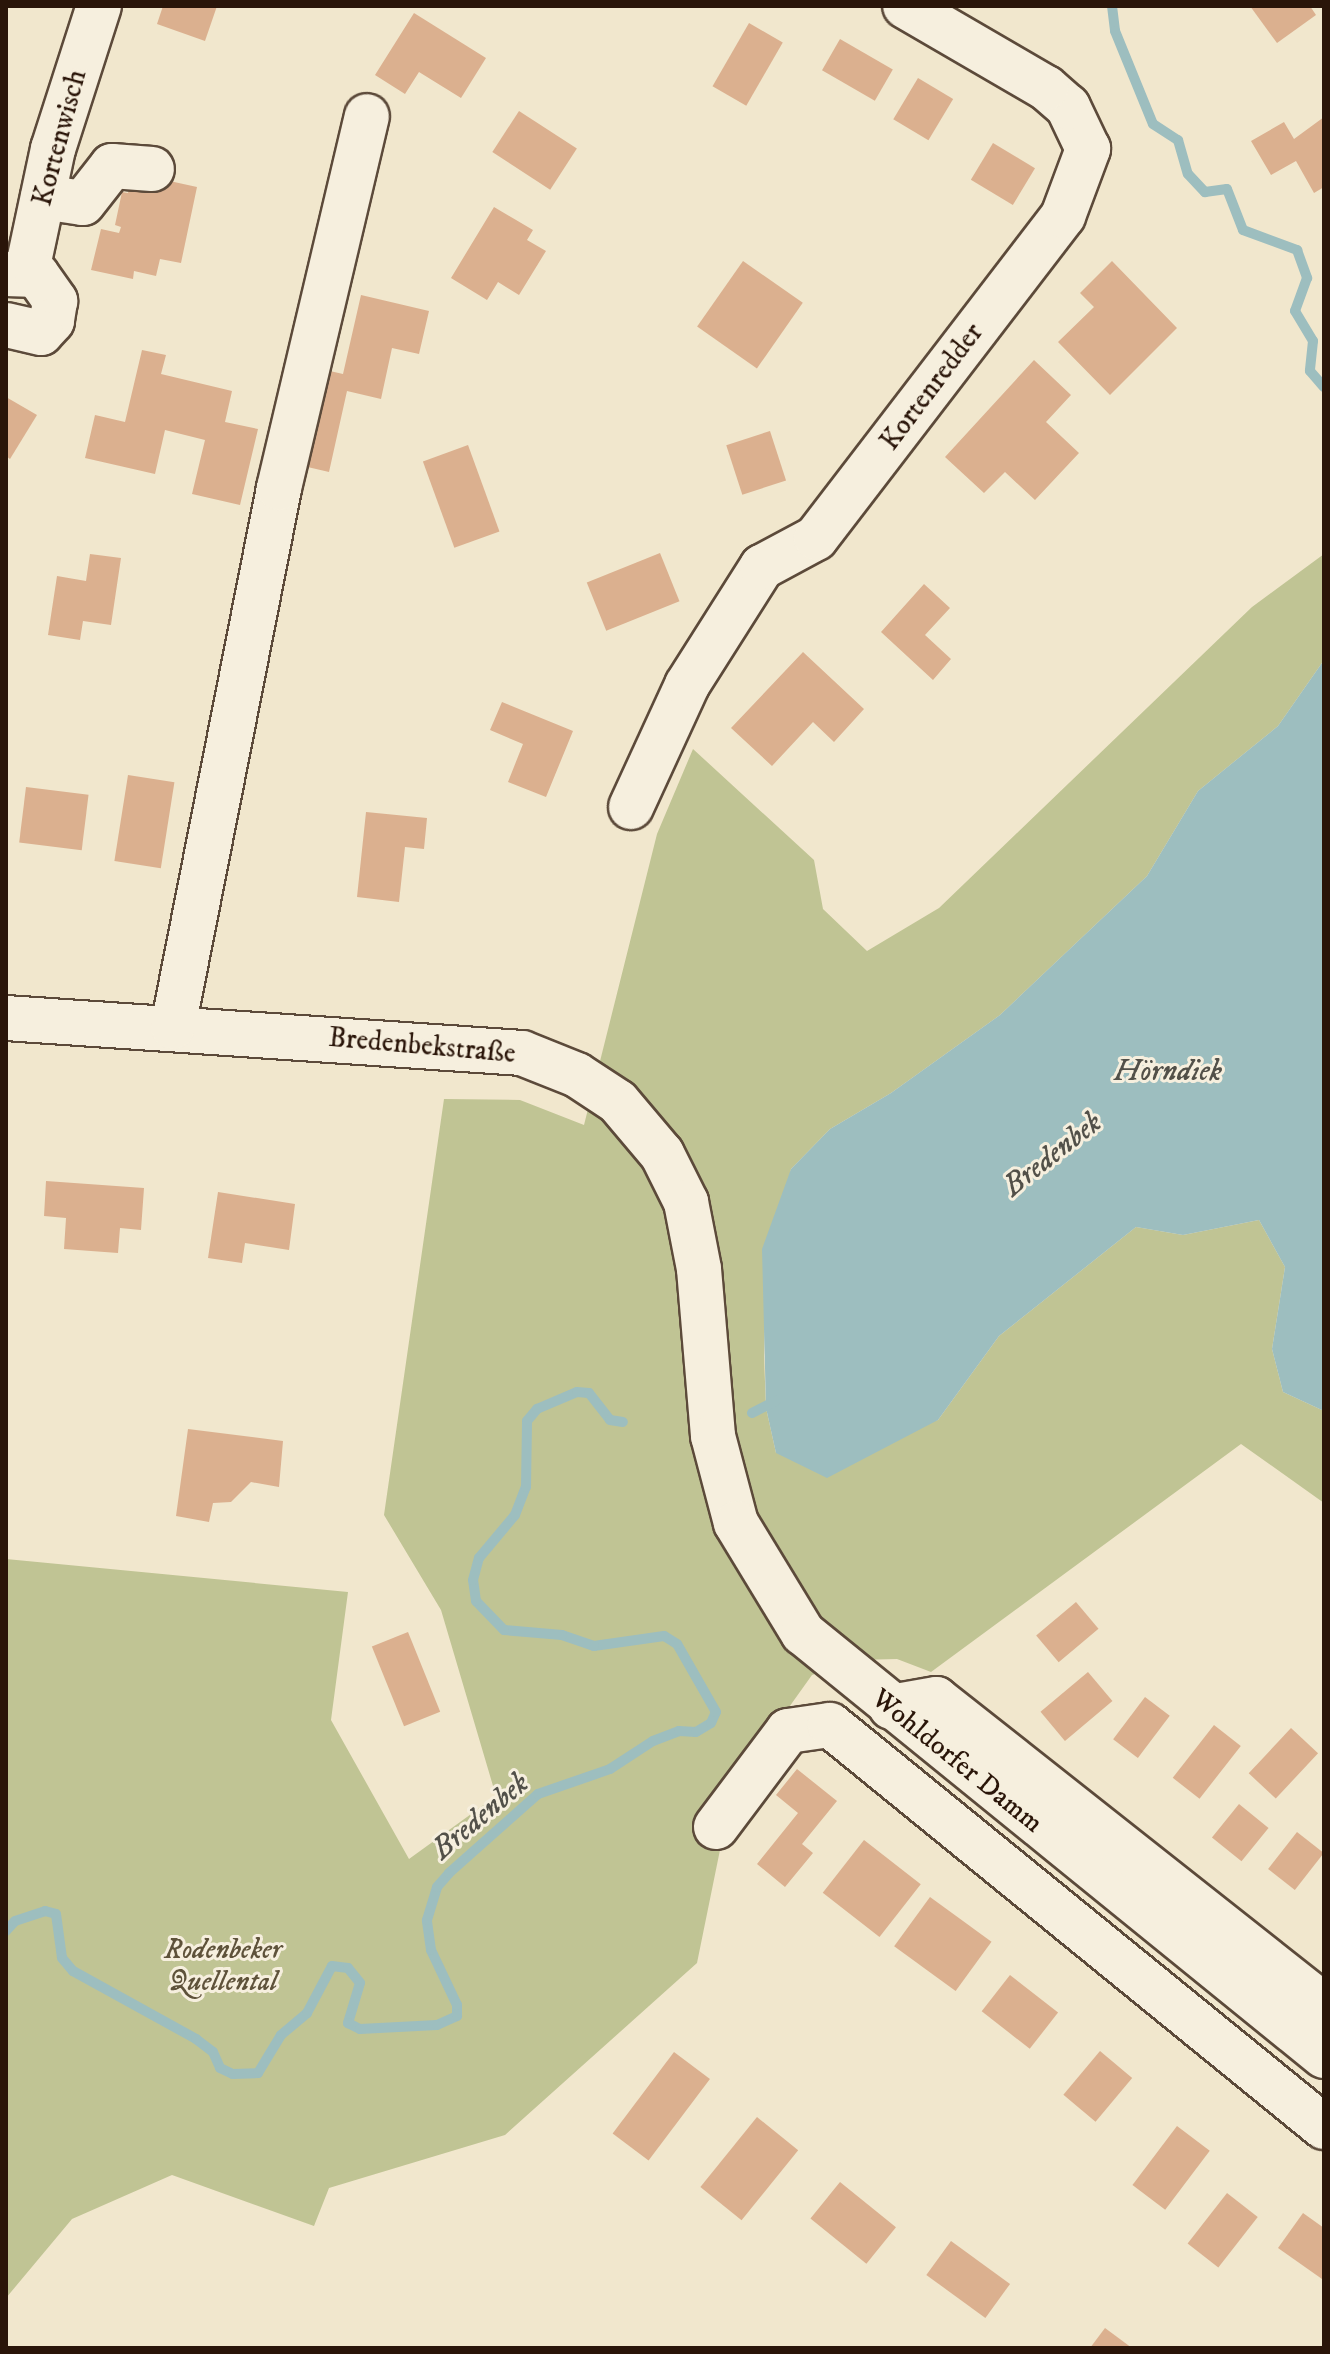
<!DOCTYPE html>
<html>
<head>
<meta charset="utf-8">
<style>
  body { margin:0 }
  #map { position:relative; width:1330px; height:2354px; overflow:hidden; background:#f1e7cd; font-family:"IM FELL DW Pica",serif }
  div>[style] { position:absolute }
  .green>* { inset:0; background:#c0c494 }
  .water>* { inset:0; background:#9dbebf }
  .stream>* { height:10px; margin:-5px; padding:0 5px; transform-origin:5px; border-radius:5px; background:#9dbebf }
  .building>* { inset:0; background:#dbb08f; transform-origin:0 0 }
  .roads { filter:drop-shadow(2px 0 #5c4a3a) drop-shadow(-2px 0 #5c4a3a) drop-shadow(0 2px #5c4a3a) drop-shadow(0 -2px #5c4a3a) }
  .minor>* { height:44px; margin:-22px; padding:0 22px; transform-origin:22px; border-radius:22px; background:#f6efde }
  span { translate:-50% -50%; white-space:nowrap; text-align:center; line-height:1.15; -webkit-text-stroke:6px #f6efde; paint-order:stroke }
  .street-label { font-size:28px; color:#2a1509 }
  .park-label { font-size:28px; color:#5e523a; font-style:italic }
  .water-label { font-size:30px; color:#525049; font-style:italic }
  .frame { position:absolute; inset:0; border:8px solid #2a1509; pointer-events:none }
</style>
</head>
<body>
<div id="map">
  <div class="green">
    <div style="clip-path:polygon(1324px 554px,1324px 660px,1278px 726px,1198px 791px,1147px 876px,1000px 1015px,891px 1093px,830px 1129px,791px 1169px,765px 1307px,764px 1356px,766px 1408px,776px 1453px,938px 1420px,999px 1336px,1136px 1227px,1183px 1235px,1259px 1220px,1285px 1267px,1272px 1349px,1283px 1392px,1324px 1411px,1324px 1503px,1241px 1444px,931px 1672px,897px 1659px,855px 1660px,812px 1675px,702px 1829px,721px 1845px,697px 1963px,505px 2135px,329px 2188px,314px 2226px,172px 2175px,72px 2219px,6px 2298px,6px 1559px,348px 1592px,331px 1720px,409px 1859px,496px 1796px,441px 1610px,384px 1515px,444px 1099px,520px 1100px,584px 1125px,657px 834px,693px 749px,814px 860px,823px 909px,867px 951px,939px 908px,1252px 607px)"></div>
  </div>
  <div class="water">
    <div style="clip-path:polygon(1324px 660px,1324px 1411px,1283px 1392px,1272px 1349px,1285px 1267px,1259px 1220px,1183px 1235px,1136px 1227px,999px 1336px,938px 1420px,827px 1478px,776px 1453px,766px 1408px,762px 1249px,791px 1169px,830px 1129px,891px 1093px,1000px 1015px,1147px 876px,1198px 791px,1278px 726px)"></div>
  </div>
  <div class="stream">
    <div style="left:1112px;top:6px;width:25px;rotate:83deg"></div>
    <div style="left:1115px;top:31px;width:100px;rotate:67.8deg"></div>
    <div style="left:1153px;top:124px;width:30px;rotate:33deg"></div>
    <div style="left:1178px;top:140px;width:35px;rotate:74deg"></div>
    <div style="left:1188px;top:174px;width:25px;rotate:47deg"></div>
    <div style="left:1205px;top:192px;width:22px;rotate:-8deg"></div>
    <div style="left:1227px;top:189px;width:44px;rotate:68.7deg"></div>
    <div style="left:1243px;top:230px;width:58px;rotate:20.3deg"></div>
    <div style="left:1297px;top:250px;width:30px;rotate:70deg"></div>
    <div style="left:1307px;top:278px;width:35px;rotate:110deg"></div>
    <div style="left:1295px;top:311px;width:35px;rotate:59deg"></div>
    <div style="left:1313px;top:341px;width:30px;rotate:96deg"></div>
    <div style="left:1310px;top:371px;width:21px;rotate:49deg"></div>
    <div style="left:752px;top:1413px;width:27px;rotate:-27deg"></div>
    <div style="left:6px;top:1931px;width:13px;rotate:-48deg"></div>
    <div style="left:15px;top:1921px;width:32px;rotate:-18deg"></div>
    <div style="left:45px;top:1911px;width:11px;rotate:15deg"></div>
    <div style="left:56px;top:1914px;width:44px;rotate:82.2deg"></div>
    <div style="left:62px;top:1958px;width:17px;rotate:50deg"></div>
    <div style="left:73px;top:1971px;width:141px;rotate:28.9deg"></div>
    <div style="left:196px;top:2039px;width:21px;rotate:37deg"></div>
    <div style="left:213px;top:2052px;width:17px;rotate:66deg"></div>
    <div style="left:220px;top:2068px;width:14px;rotate:25deg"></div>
    <div style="left:233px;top:2074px;width:25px;rotate:-2deg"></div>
    <div style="left:258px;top:2073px;width:44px;rotate:-58.8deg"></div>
    <div style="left:281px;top:2035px;width:34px;rotate:-40deg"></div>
    <div style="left:307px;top:2013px;width:53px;rotate:-62deg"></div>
    <div style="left:332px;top:1966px;width:16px;rotate:7deg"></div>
    <div style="left:348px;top:1968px;width:19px;rotate:51deg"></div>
    <div style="left:360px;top:1983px;width:42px;rotate:106.7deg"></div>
    <div style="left:348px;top:2023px;width:13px;rotate:27deg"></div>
    <div style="left:360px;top:2029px;width:77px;rotate:-3deg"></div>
    <div style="left:437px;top:2025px;width:22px;rotate:-24deg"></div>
    <div style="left:457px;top:2016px;width:11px;rotate:-90deg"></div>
    <div style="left:457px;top:2005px;width:61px;rotate:-115.3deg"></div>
    <div style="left:431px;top:1950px;width:30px;rotate:-98deg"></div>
    <div style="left:427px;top:1920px;width:34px;rotate:-73deg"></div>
    <div style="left:437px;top:1887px;width:18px;rotate:-49deg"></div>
    <div style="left:449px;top:1873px;width:119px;rotate:-41.6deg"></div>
    <div style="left:538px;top:1794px;width:76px;rotate:-19.1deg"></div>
    <div style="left:610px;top:1769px;width:51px;rotate:-33.1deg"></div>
    <div style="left:653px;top:1741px;width:28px;rotate:-21deg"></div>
    <div style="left:679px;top:1731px;width:17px;rotate:3deg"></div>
    <div style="left:696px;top:1732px;width:17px;rotate:-31deg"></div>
    <div style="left:711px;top:1723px;width:12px;rotate:-66deg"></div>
    <div style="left:716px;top:1712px;width:78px;rotate:-119.8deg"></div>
    <div style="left:677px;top:1644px;width:15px;rotate:-148deg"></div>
    <div style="left:664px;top:1636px;width:71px;rotate:171.9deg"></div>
    <div style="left:594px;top:1646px;width:34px;rotate:-161deg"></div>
    <div style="left:562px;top:1635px;width:58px;rotate:-175.1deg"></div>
    <div style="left:504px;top:1630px;width:40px;rotate:-134deg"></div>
    <div style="left:476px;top:1601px;width:21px;rotate:-98deg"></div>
    <div style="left:473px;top:1580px;width:23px;rotate:-75deg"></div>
    <div style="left:479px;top:1558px;width:56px;rotate:-50.1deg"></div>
    <div style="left:515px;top:1515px;width:30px;rotate:-69deg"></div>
    <div style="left:526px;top:1487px;width:66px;rotate:-89.1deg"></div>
    <div style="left:527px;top:1421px;width:16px;rotate:-50deg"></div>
    <div style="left:537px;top:1409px;width:43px;rotate:-23deg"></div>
    <div style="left:577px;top:1392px;width:12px;rotate:5deg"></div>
    <div style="left:589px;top:1393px;width:34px;rotate:52deg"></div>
    <div style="left:610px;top:1420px;width:13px;rotate:9deg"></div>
  </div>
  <div class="building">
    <div style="clip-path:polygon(163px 6px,217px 6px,205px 41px,157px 24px)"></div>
    <div style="clip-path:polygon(1250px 6px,1310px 6px,1316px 15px,1277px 43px)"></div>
    <div style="clip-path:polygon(414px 13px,486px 58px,461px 98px,419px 72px,405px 94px,375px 75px)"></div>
    <div style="left:749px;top:23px;width:39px;height:73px;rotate:30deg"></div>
    <div style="left:840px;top:39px;width:61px;height:36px;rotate:30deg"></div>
    <div style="left:918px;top:78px;width:41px;height:48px;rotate:31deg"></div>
    <div style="left:519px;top:111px;width:69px;height:49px;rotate:33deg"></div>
    <div style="clip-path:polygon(1324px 117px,1324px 187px,1314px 193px,1296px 161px,1271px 175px,1251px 141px,1284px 122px,1294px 139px)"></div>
    <div style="left:993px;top:143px;width:49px;height:43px;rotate:31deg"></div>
    <div style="clip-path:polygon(133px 173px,197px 187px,181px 263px,160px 259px,156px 276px,134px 271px,133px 279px,91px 270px,101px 229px,119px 233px,121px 227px,115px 225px,122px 192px,128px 193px)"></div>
    <div style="clip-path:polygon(494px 207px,533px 230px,527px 240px,546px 251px,519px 295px,498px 282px,487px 300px,451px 278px)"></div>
    <div style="left:743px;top:261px;width:73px;height:80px;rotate:35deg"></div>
    <div style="clip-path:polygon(1112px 261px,1177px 328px,1110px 395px,1058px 342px,1094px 307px,1080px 293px)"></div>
    <div style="clip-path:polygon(361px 295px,429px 311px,419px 354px,392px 348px,381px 399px,347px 391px,329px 472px,299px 465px,321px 369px,343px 374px)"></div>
    <div style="clip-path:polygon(142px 350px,166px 355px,161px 374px,232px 391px,225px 422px,258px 429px,240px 505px,192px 494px,205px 440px,165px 430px,155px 474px,85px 458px,95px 415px,125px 422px)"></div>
    <div style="clip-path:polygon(1034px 360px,1071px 395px,1046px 422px,1079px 453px,1035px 500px,1005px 472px,984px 493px,945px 457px)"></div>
    <div style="clip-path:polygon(6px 397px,37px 415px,10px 459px,6px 456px)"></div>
    <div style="left:770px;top:431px;width:52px;height:46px;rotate:72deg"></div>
    <div style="left:468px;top:445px;width:92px;height:48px;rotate:70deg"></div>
    <div style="left:660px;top:553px;width:52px;height:79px;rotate:68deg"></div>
    <div style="clip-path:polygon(90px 554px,121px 558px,111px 625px,83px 621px,80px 640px,48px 635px,57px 576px,86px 581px)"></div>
    <div style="clip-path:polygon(924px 584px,950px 608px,925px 635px,951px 659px,933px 680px,881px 632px)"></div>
    <div style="clip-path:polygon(803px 652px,864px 709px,834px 742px,813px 722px,772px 766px,731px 728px)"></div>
    <div style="clip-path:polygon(502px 702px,573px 731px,546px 797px,508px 782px,523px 744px,490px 730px)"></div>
    <div style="left:128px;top:775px;width:47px;height:87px;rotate:9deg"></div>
    <div style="left:26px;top:787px;width:63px;height:56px;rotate:7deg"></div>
    <div style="clip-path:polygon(366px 812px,427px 818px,424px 849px,405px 847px,399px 902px,357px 897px)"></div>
    <div style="clip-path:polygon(46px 1181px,144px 1188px,141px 1230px,120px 1228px,118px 1253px,64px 1249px,66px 1218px,44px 1216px)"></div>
    <div style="clip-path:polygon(218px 1192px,295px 1204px,289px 1250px,245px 1243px,242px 1263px,208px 1258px)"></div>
    <div style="clip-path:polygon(188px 1429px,283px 1441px,279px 1487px,251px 1482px,231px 1502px,213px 1503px,209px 1522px,176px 1516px)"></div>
    <div style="left:1076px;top:1602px;width:35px;height:52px;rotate:50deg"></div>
    <div style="left:408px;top:1632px;width:86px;height:39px;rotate:68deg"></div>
    <div style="left:1088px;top:1672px;width:38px;height:62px;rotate:50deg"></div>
    <div style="left:1145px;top:1697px;width:31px;height:53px;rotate:37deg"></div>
    <div style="left:1214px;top:1725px;width:34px;height:67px;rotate:38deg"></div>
    <div style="left:1291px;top:1728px;width:37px;height:62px;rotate:43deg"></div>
    <div style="clip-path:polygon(797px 1769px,837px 1801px,802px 1844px,813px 1853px,785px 1887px,757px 1864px,798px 1813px,776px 1795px)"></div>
    <div style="left:1239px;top:1804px;width:38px;height:43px;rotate:39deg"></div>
    <div style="left:1297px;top:1832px;width:34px;height:47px;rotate:38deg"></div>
    <div style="left:864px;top:1840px;width:72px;height:67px;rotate:38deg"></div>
    <div style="left:930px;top:1897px;width:76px;height:61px;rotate:36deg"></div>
    <div style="left:1010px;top:1975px;width:61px;height:46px;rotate:38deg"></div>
    <div style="left:1100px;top:2051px;width:42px;height:57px;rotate:40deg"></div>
    <div style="left:674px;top:2052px;width:45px;height:102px;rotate:37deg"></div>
    <div style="left:757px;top:2117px;width:53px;height:90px;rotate:39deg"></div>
    <div style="left:1177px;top:2126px;width:41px;height:74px;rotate:37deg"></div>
    <div style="left:840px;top:2182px;width:72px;height:47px;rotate:39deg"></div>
    <div style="left:1227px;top:2193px;width:39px;height:64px;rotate:38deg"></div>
    <div style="clip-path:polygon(1303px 2213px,1324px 2228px,1322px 2279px,1278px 2248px)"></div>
    <div style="left:951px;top:2241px;width:73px;height:42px;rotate:36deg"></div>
    <div style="clip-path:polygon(1105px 2328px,1132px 2348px,1090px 2348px)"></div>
  </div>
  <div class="roads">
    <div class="minor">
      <div style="left:43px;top:197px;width:40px;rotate:8.5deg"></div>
      <div style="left:83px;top:203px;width:47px;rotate:-51.9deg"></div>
      <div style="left:112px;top:166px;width:40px;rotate:4.3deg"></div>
      <div style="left:27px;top:271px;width:125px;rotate:-78deg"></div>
      <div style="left:53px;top:149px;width:150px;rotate:-72.2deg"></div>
      <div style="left:6px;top:274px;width:31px;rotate:2deg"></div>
      <div style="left:37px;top:275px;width:32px;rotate:55deg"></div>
      <div style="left:55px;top:301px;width:20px;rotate:99deg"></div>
      <div style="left:52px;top:321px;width:16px;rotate:133deg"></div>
      <div style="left:41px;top:333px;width:36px;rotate:-167deg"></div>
      <div style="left:631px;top:807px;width:134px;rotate:-65.3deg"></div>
      <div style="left:687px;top:685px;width:140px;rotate:-57.6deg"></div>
      <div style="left:762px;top:567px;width:61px;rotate:-28.2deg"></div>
      <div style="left:816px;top:538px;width:406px;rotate:-52.5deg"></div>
      <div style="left:1063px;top:216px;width:72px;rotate:-69.5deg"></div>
      <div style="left:1088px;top:149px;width:47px;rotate:-115.5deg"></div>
      <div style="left:1068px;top:107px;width:29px;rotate:-139deg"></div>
      <div style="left:1046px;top:88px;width:163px;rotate:-149.8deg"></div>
      <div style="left:6px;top:1018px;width:517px;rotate:3.88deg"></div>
      <div style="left:522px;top:1053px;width:59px;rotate:21.8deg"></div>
      <div style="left:577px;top:1075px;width:49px;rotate:33.4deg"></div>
      <div style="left:618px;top:1102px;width:68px;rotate:49.8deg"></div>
      <div style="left:662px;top:1154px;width:54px;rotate:63.4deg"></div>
      <div style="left:686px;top:1202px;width:68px;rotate:79deg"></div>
      <div style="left:699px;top:1269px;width:168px;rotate:85.2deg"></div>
      <div style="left:713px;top:1436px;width:90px;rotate:75.2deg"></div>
      <div style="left:736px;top:1523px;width:129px;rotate:58.7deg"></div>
      <div style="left:803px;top:1633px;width:671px;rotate:39.07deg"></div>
      <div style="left:173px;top:1027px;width:549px;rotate:-78.87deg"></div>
      <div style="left:279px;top:488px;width:382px;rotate:-76.7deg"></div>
      <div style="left:891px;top:1707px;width:46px;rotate:-10.1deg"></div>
      <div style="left:936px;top:1699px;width:494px;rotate:38.3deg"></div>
      <div style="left:716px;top:1827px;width:120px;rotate:-53.1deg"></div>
      <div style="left:788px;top:1731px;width:42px;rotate:-8.1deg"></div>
      <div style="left:830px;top:1725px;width:637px;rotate:39.14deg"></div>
    </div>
  </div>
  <div class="street-label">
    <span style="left:60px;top:138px;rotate:-75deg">Kortenwisch</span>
    <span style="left:932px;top:387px;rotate:-53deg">Kortenredder</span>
    <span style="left:422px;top:1046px;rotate:5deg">Bredenbekstraße</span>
    <span style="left:957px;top:1761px;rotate:39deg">Wohldorfer Damm</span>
  </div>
  <div class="park-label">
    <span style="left:223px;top:1966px">Rodenbeker<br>Quellental</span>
  </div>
  <div class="water-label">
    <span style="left:1168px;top:1072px">Hörndiek</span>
    <span style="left:1053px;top:1155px;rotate:-38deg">Bredenbek</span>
    <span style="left:481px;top:1817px;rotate:-40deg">Bredenbek</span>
  </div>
  <div class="frame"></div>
</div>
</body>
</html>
